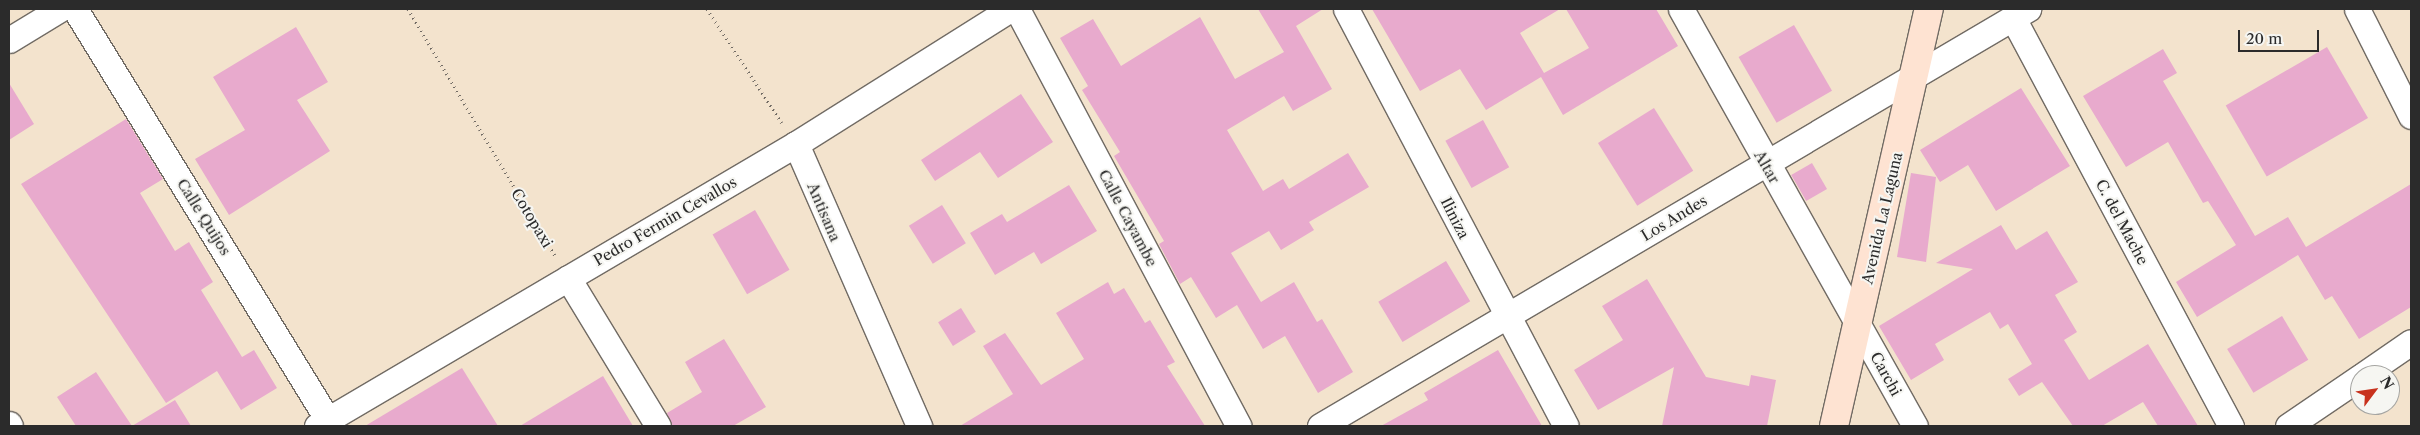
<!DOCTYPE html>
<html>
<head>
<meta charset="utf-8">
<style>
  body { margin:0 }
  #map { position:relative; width:2420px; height:435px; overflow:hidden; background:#f3e3cd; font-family:"Libre Caslon Text",serif }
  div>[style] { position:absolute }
  .building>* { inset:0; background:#e8aacd; transform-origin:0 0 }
  .path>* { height:3px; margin-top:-1.5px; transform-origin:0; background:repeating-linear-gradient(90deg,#716b64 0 1px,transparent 0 5px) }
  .roads { filter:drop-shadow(1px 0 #716b64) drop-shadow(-1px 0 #716b64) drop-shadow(0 1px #716b64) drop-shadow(0 -1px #716b64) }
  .street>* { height:25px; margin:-12.5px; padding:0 12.5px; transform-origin:12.5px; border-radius:12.5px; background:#fff }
  .secondary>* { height:28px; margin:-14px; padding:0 14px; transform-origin:14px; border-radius:14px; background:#fee3d2 }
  span { translate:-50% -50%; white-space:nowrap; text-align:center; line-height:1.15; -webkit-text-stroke:4px #f6f6f2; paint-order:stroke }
  .street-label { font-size:15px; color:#2b2b2b }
  .frame { position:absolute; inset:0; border:10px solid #2b2b2b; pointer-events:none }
  .north { position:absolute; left:2350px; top:365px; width:50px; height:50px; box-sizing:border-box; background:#f6f6f2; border:1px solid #a5a5a2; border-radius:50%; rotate:59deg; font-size:14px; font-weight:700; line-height:20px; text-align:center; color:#2b2b2b }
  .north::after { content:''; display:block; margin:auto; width:18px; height:22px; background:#c8321e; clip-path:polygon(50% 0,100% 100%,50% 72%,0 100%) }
  .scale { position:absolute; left:2238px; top:30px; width:81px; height:22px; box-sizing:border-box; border:2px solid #2b2b2b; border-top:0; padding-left:6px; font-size:15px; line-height:18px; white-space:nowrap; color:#2b2b2b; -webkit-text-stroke:4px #f6f6f2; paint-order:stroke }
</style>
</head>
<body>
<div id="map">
  <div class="building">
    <div style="clip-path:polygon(1258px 9px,1323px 9px,1296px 26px,1332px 89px,1293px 111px,1284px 96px,1227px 130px,1263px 191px,1283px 179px,1289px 189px,1348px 153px,1369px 187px,1309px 222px,1314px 230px,1281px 250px,1269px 231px,1231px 253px,1261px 302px,1294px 282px,1317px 322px,1322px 319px,1353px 372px,1318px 393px,1285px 336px,1263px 349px,1237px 305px,1216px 318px,1191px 277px,1180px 284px,1159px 244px,1164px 241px,1114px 156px,1120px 152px,1082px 90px,1088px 86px,1060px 38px,1093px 19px,1121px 66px,1200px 17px,1235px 79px,1284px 52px)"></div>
    <div style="clip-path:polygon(1372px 9px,1560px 9px,1520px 33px,1544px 73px,1589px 48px,1566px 9px,1656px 9px,1678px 46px,1563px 115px,1541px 77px,1486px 110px,1460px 69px,1420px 91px)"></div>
    <div style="left:1794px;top:25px;width:76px;height:64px;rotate:60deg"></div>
    <div style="clip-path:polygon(296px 27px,328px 82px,297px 100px,330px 151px,229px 215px,195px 159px,245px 130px,213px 77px)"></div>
    <div style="left:2327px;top:47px;width:82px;height:117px;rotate:60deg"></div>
    <div style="clip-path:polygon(2163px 49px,2177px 73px,2163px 81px,2255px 236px,2288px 217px,2306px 247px,2411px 184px,2411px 307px,2359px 339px,2332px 296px,2325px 300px,2298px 255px,2197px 317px,2176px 282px,2236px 245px,2208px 201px,2203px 203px,2168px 142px,2126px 167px,2083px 96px)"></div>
    <div style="clip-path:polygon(9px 83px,34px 124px,9px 140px)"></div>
    <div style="clip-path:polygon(2021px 88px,2070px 166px,1996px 211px,1968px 165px,1940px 182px,1920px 150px)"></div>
    <div style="clip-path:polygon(1021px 94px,1053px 142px,998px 178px,980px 152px,935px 181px,921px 160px)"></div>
    <div style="left:1654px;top:108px;width:74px;height:66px;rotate:58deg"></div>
    <div style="clip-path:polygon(126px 119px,163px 179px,140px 193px,175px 251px,189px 242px,213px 282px,201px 290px,242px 357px,254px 350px,277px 388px,241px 410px,217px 371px,166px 403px,21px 184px)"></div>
    <div style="left:1483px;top:120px;width:54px;height:43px;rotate:61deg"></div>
    <div style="left:1812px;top:163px;width:30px;height:24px;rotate:60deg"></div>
    <div style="clip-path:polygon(1911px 173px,1936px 177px,1926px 262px,1897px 257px)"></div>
    <div style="clip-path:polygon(1069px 185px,1097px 231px,1041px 264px,1034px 252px,995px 275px,970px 233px,1002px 214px,1007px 222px)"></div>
    <div style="left:942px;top:205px;width:45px;height:39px;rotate:58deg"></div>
    <div style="left:755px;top:210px;width:69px;height:49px;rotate:60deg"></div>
    <div style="clip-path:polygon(2001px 225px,2016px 250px,2047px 231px,2078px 282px,2055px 295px,2077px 332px,2064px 340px,2089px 380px,2148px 344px,2198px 426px,2158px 426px,2143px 402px,2102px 426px,2073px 426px,2042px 382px,2019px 396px,2008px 379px,2032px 364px,2008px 324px,2000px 329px,1990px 312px,1935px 344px,1944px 360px,1911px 380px,1879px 326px,1973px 269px,1936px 263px)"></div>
    <div style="left:1446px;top:261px;width:47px;height:79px;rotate:59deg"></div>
    <div style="clip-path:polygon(1647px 279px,1706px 377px,1749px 386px,1751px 375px,1776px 380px,1767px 426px,1662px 426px,1674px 367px,1598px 410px,1574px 370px,1623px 340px,1602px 306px)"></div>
    <div style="clip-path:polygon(1108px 282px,1114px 294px,1124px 288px,1145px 323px,1150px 320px,1175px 362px,1167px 366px,1205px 426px,960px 426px,1013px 394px,983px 346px,1005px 333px,1041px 385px,1084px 359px,1056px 313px)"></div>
    <div style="left:961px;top:308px;width:28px;height:27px;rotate:58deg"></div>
    <div style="left:2282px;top:316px;width:51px;height:64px;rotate:59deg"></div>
    <div style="clip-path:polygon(724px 339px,766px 407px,733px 426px,672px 426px,667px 413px,702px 392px,685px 362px)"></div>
    <div style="clip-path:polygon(1498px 350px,1542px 426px,1381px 426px,1428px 400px,1424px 393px)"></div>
    <div style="clip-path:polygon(462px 368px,498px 426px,365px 426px)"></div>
    <div style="clip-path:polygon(96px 372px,132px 426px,175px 400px,191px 426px,76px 426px,57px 397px)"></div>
    <div style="clip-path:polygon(603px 376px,633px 426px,520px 426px)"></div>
  </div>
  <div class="path">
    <div style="left:408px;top:9px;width:287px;rotate:59.2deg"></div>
    <div style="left:707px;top:9px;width:136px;rotate:56.7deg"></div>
  </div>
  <div class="roads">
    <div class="street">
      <div style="left:75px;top:9px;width:490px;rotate:58.4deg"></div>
      <div style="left:1017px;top:9px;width:472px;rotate:62deg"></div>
      <div style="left:1346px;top:9px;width:471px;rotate:62.2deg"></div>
      <div style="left:1681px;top:9px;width:478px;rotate:60.7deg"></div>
      <div style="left:2357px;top:9px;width:120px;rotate:63.2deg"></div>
      <div style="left:2013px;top:18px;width:463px;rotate:61.9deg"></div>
      <div style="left:9px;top:40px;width:60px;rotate:-31.3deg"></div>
      <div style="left:796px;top:144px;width:308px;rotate:66.4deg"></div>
      <div style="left:568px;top:278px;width:173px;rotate:58.7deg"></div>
      <div style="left:2363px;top:375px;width:58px;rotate:-34.5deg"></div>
      <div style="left:9px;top:424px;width:2px;rotate:63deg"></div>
      <div style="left:317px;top:426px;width:556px;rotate:-30.49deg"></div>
      <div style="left:796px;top:144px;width:253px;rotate:-32.2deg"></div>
      <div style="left:1320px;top:426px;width:822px;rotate:-30.5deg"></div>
      <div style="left:2288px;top:426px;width:87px;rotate:-34.2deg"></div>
    </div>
    <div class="secondary">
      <div style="left:1834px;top:426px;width:428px;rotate:-77.2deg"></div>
    </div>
  </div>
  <div class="street-label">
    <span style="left:1767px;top:167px;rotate:60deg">Altar</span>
    <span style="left:824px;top:212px;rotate:67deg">Antisana</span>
    <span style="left:204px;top:217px;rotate:58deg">Calle Quijos</span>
    <span style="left:532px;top:218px;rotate:59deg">Cotopaxi</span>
    <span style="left:1128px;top:218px;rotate:62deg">Calle Cayambe</span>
    <span style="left:1455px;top:218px;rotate:63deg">Iliniza</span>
    <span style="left:1674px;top:218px;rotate:-31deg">Los Andes</span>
    <span style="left:1882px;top:218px;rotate:-77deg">Avenida La Laguna</span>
    <span style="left:665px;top:221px;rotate:-30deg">Pedro Fermin Cevallos</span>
    <span style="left:2122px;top:222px;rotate:62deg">C. del Mache</span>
    <span style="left:1886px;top:374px;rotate:61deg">Carchi</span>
  </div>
  <div class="frame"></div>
  <div class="north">N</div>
  <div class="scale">20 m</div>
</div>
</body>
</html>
